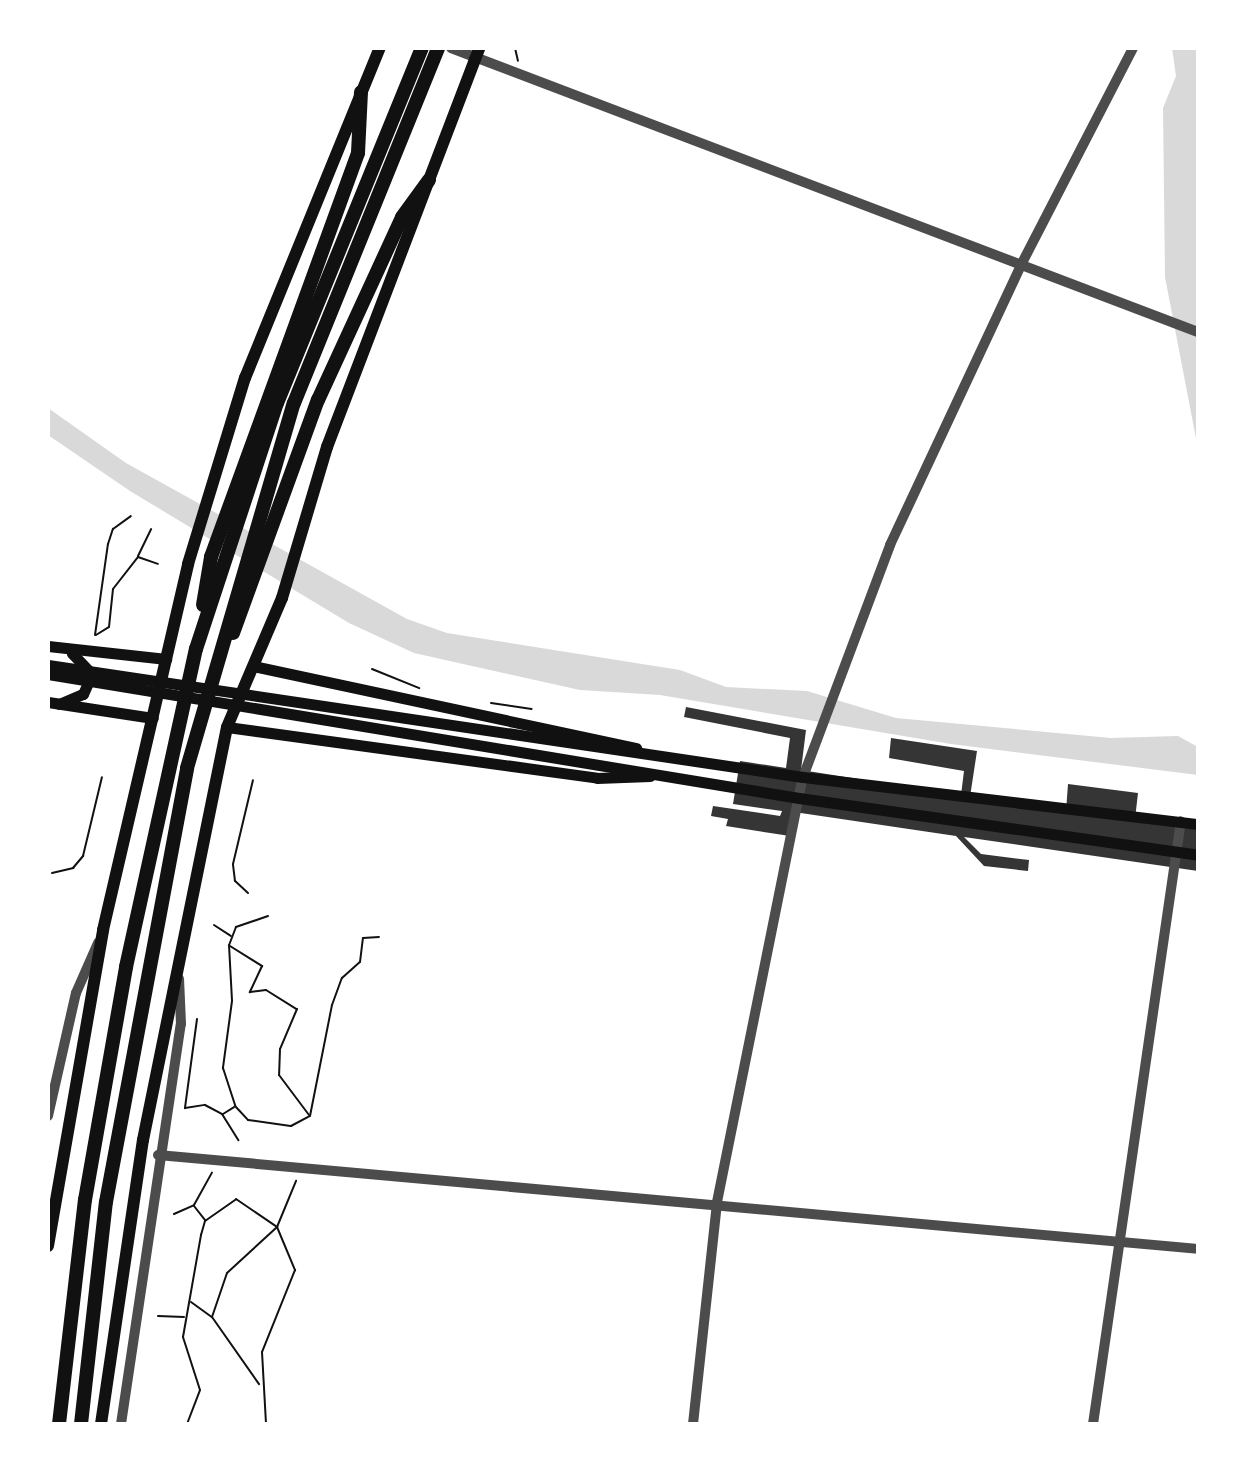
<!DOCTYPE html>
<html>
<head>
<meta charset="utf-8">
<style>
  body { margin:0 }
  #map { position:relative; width:1246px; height:1472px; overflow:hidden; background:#fff; font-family:"Exo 2",sans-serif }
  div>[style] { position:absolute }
  .water>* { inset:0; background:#d9d9d9 }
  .building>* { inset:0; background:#353535 }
  .path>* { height:2px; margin:-1px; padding:0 1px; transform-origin:1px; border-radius:1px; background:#111 }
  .tertiary>* { height:10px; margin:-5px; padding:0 5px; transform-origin:5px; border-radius:5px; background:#4c4c4c }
  .secondary>* { height:11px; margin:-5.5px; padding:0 5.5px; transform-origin:5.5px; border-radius:5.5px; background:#111 }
  .primary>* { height:12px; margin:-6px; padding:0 6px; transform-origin:6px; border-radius:6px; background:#111 }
  .motorway>* { height:14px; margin:-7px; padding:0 7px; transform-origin:7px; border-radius:7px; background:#111 }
  span { translate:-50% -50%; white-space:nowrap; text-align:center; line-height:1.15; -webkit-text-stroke:6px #fff; paint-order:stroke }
  .frame { position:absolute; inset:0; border:50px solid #fff; pointer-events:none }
</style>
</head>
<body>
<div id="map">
  <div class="water">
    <div style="clip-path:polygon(1172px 48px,1198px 48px,1198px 449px,1165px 277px,1163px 108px,1176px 76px)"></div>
    <div style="clip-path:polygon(48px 408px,126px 463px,407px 619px,447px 633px,680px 670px,726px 687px,807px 691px,896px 718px,1111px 738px,1178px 736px,1198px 747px,1198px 775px,951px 744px,660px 695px,580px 690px,414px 653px,349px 623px,130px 491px,48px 435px)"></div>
  </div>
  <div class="building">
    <div style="clip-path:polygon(686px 707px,806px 730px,801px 770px,961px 795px,964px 771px,889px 758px,891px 738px,977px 751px,970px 797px,1066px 811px,1068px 784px,1138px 793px,1135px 819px,1198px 828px,1198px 871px,964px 837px,981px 854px,1029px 860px,1028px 871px,984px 866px,956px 836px,794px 812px,790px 836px,726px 826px,728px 819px,711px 816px,713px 806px,780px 816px,782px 811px,733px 804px,740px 761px,786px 768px,790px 738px,684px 717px)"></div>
  </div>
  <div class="path">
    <div style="left:515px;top:48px;width:13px;rotate:77deg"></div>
    <div style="left:138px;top:556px;width:30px;rotate:-64deg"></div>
    <div style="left:95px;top:635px;width:92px;rotate:-81.9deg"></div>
    <div style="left:108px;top:544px;width:16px;rotate:-72deg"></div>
    <div style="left:113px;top:529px;width:22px;rotate:-36deg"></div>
    <div style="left:96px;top:635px;width:15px;rotate:-32deg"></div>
    <div style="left:109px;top:627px;width:38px;rotate:-84deg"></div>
    <div style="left:113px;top:589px;width:41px;rotate:-52deg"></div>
    <div style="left:138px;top:557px;width:21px;rotate:19deg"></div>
    <div style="left:372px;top:669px;width:51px;rotate:22deg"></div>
    <div style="left:491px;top:703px;width:41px;rotate:8.3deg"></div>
    <div style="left:52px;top:873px;width:22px;rotate:-13deg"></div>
    <div style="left:73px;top:868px;width:16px;rotate:-50deg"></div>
    <div style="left:83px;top:856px;width:81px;rotate:-76.5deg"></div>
    <div style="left:248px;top:893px;width:18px;rotate:-137deg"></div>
    <div style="left:235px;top:881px;width:17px;rotate:-97deg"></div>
    <div style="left:233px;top:864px;width:86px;rotate:-76.6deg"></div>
    <div style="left:48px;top:916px;width:106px;rotate:90deg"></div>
    <div style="left:268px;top:916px;width:34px;rotate:161deg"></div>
    <div style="left:236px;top:927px;width:19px;rotate:111deg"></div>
    <div style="left:229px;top:945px;width:56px;rotate:86.9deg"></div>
    <div style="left:232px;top:1001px;width:68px;rotate:97.7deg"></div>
    <div style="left:223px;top:1068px;width:40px;rotate:72deg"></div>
    <div style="left:235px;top:1106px;width:19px;rotate:47deg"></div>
    <div style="left:248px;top:1120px;width:43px;rotate:7.9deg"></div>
    <div style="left:291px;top:1126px;width:21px;rotate:-28deg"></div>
    <div style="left:310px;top:1116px;width:113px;rotate:-78.8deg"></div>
    <div style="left:332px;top:1005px;width:29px;rotate:-70deg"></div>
    <div style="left:342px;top:978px;width:24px;rotate:-42deg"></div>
    <div style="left:360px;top:962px;width:24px;rotate:-83deg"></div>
    <div style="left:363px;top:938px;width:16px;rotate:-4deg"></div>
    <div style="left:214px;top:925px;width:20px;rotate:33deg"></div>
    <div style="left:230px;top:946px;width:38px;rotate:32deg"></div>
    <div style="left:262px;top:966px;width:29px;rotate:115deg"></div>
    <div style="left:250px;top:992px;width:16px;rotate:-7deg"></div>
    <div style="left:266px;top:990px;width:36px;rotate:32deg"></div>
    <div style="left:297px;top:1009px;width:43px;rotate:113deg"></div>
    <div style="left:280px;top:1049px;width:26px;rotate:92deg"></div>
    <div style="left:279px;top:1075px;width:50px;rotate:53.1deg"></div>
    <div style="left:197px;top:1019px;width:90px;rotate:97.7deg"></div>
    <div style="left:185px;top:1108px;width:20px;rotate:-9deg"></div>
    <div style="left:205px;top:1105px;width:19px;rotate:28deg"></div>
    <div style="left:222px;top:1114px;width:31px;rotate:58deg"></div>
    <div style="left:223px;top:1114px;width:13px;rotate:-32deg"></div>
    <div style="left:194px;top:1206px;width:18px;rotate:52deg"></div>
    <div style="left:174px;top:1214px;width:22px;rotate:-24deg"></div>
    <div style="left:194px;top:1205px;width:37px;rotate:-61deg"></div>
    <div style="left:191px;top:1302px;width:26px;rotate:36deg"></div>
    <div style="left:212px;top:1317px;width:82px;rotate:55deg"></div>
    <div style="left:158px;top:1316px;width:26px;rotate:2deg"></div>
    <div style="left:212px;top:1317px;width:46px;rotate:-71.2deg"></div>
    <div style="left:227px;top:1273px;width:68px;rotate:-42.6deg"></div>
    <div style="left:277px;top:1227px;width:50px;rotate:-67.6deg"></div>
    <div style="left:187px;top:1424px;width:36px;rotate:-69deg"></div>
    <div style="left:200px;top:1390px;width:56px;rotate:-107.8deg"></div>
    <div style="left:183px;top:1337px;width:104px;rotate:-80deg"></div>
    <div style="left:201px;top:1235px;width:15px;rotate:-74deg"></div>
    <div style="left:205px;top:1221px;width:38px;rotate:-35deg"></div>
    <div style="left:236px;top:1199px;width:50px;rotate:34.3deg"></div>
    <div style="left:277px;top:1227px;width:47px;rotate:67.3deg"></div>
    <div style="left:295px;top:1270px;width:88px;rotate:111.9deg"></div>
    <div style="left:262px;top:1352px;width:72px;rotate:86.8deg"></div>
  </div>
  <div class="tertiary">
    <div style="left:451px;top:48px;width:799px;rotate:20.82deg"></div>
    <div style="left:48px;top:1116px;width:126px;rotate:-77.2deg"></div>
    <div style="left:76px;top:993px;width:55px;rotate:-66.3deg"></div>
    <div style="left:158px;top:1155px;width:1044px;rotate:5.16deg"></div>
    <div style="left:121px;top:1424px;width:404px;rotate:-81.5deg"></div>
    <div style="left:181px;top:1024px;width:45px;rotate:-92.5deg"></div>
    <div style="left:693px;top:1424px;width:223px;rotate:-83.8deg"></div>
    <div style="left:717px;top:1202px;width:434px;rotate:-78.6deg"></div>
    <div style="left:803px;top:777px;width:248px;rotate:-69.4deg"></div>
    <div style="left:890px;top:545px;width:309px;rotate:-64.9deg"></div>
    <div style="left:1021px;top:265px;width:244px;rotate:-62.7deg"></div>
    <div style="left:1093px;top:1424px;width:609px;rotate:-81.7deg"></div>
  </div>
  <div class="secondary">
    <div style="left:48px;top:646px;width:119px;rotate:6.3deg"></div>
    <div style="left:48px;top:665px;width:763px;rotate:8.44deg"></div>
    <div style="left:803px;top:777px;width:398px;rotate:6.8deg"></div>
    <div style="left:253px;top:666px;width:392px;rotate:12.1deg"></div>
    <div style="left:48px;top:674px;width:761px;rotate:9.38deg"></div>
    <div style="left:799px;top:798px;width:403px;rotate:8.1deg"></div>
    <div style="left:48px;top:702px;width:106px;rotate:8.7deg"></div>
    <div style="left:59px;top:704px;width:26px;rotate:-23deg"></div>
    <div style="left:83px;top:694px;width:22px;rotate:-66deg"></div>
    <div style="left:92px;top:674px;width:29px;rotate:-134deg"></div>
    <div style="left:227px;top:727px;width:373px;rotate:7.8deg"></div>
    <div style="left:597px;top:778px;width:53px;rotate:-2.2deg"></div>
  </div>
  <div class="primary">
    <div style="left:48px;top:1246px;width:321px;rotate:-80.1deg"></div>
    <div style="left:103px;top:930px;width:376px;rotate:-76.9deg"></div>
    <div style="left:188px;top:564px;width:195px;rotate:-73deg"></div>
    <div style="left:245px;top:378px;width:357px;rotate:-67.8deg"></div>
    <div style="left:101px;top:1424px;width:287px;rotate:-81.6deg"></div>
    <div style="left:143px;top:1140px;width:421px;rotate:-78.5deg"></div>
    <div style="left:227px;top:727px;width:140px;rotate:-66.9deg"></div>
    <div style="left:282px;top:598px;width:158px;rotate:-73.4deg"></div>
    <div style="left:327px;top:447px;width:427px;rotate:-69.1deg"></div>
  </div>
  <div class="motorway">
    <div style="left:203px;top:605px;width:49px;rotate:-80.5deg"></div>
    <div style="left:211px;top:557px;width:430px;rotate:-70deg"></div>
    <div style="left:358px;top:153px;width:61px;rotate:-87.2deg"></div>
    <div style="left:233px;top:633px;width:248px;rotate:-70deg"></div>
    <div style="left:318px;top:400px;width:201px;rotate:-65.3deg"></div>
    <div style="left:402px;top:217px;width:46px;rotate:-53.9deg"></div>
    <div style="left:59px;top:1424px;width:226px;rotate:-83.4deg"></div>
    <div style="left:85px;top:1200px;width:237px;rotate:-80deg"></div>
    <div style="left:126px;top:967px;width:326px;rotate:-77.6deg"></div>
    <div style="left:196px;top:649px;width:259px;rotate:-71.8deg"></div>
    <div style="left:277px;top:403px;width:383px;rotate:-67.8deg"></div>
    <div style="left:81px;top:1424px;width:223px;rotate:-83.6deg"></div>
    <div style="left:106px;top:1202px;width:441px;rotate:-79.4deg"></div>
    <div style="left:187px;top:768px;width:380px;rotate:-73.7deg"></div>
    <div style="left:294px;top:403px;width:383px;rotate:-67.9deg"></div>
  </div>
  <div class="frame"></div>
</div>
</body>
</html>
